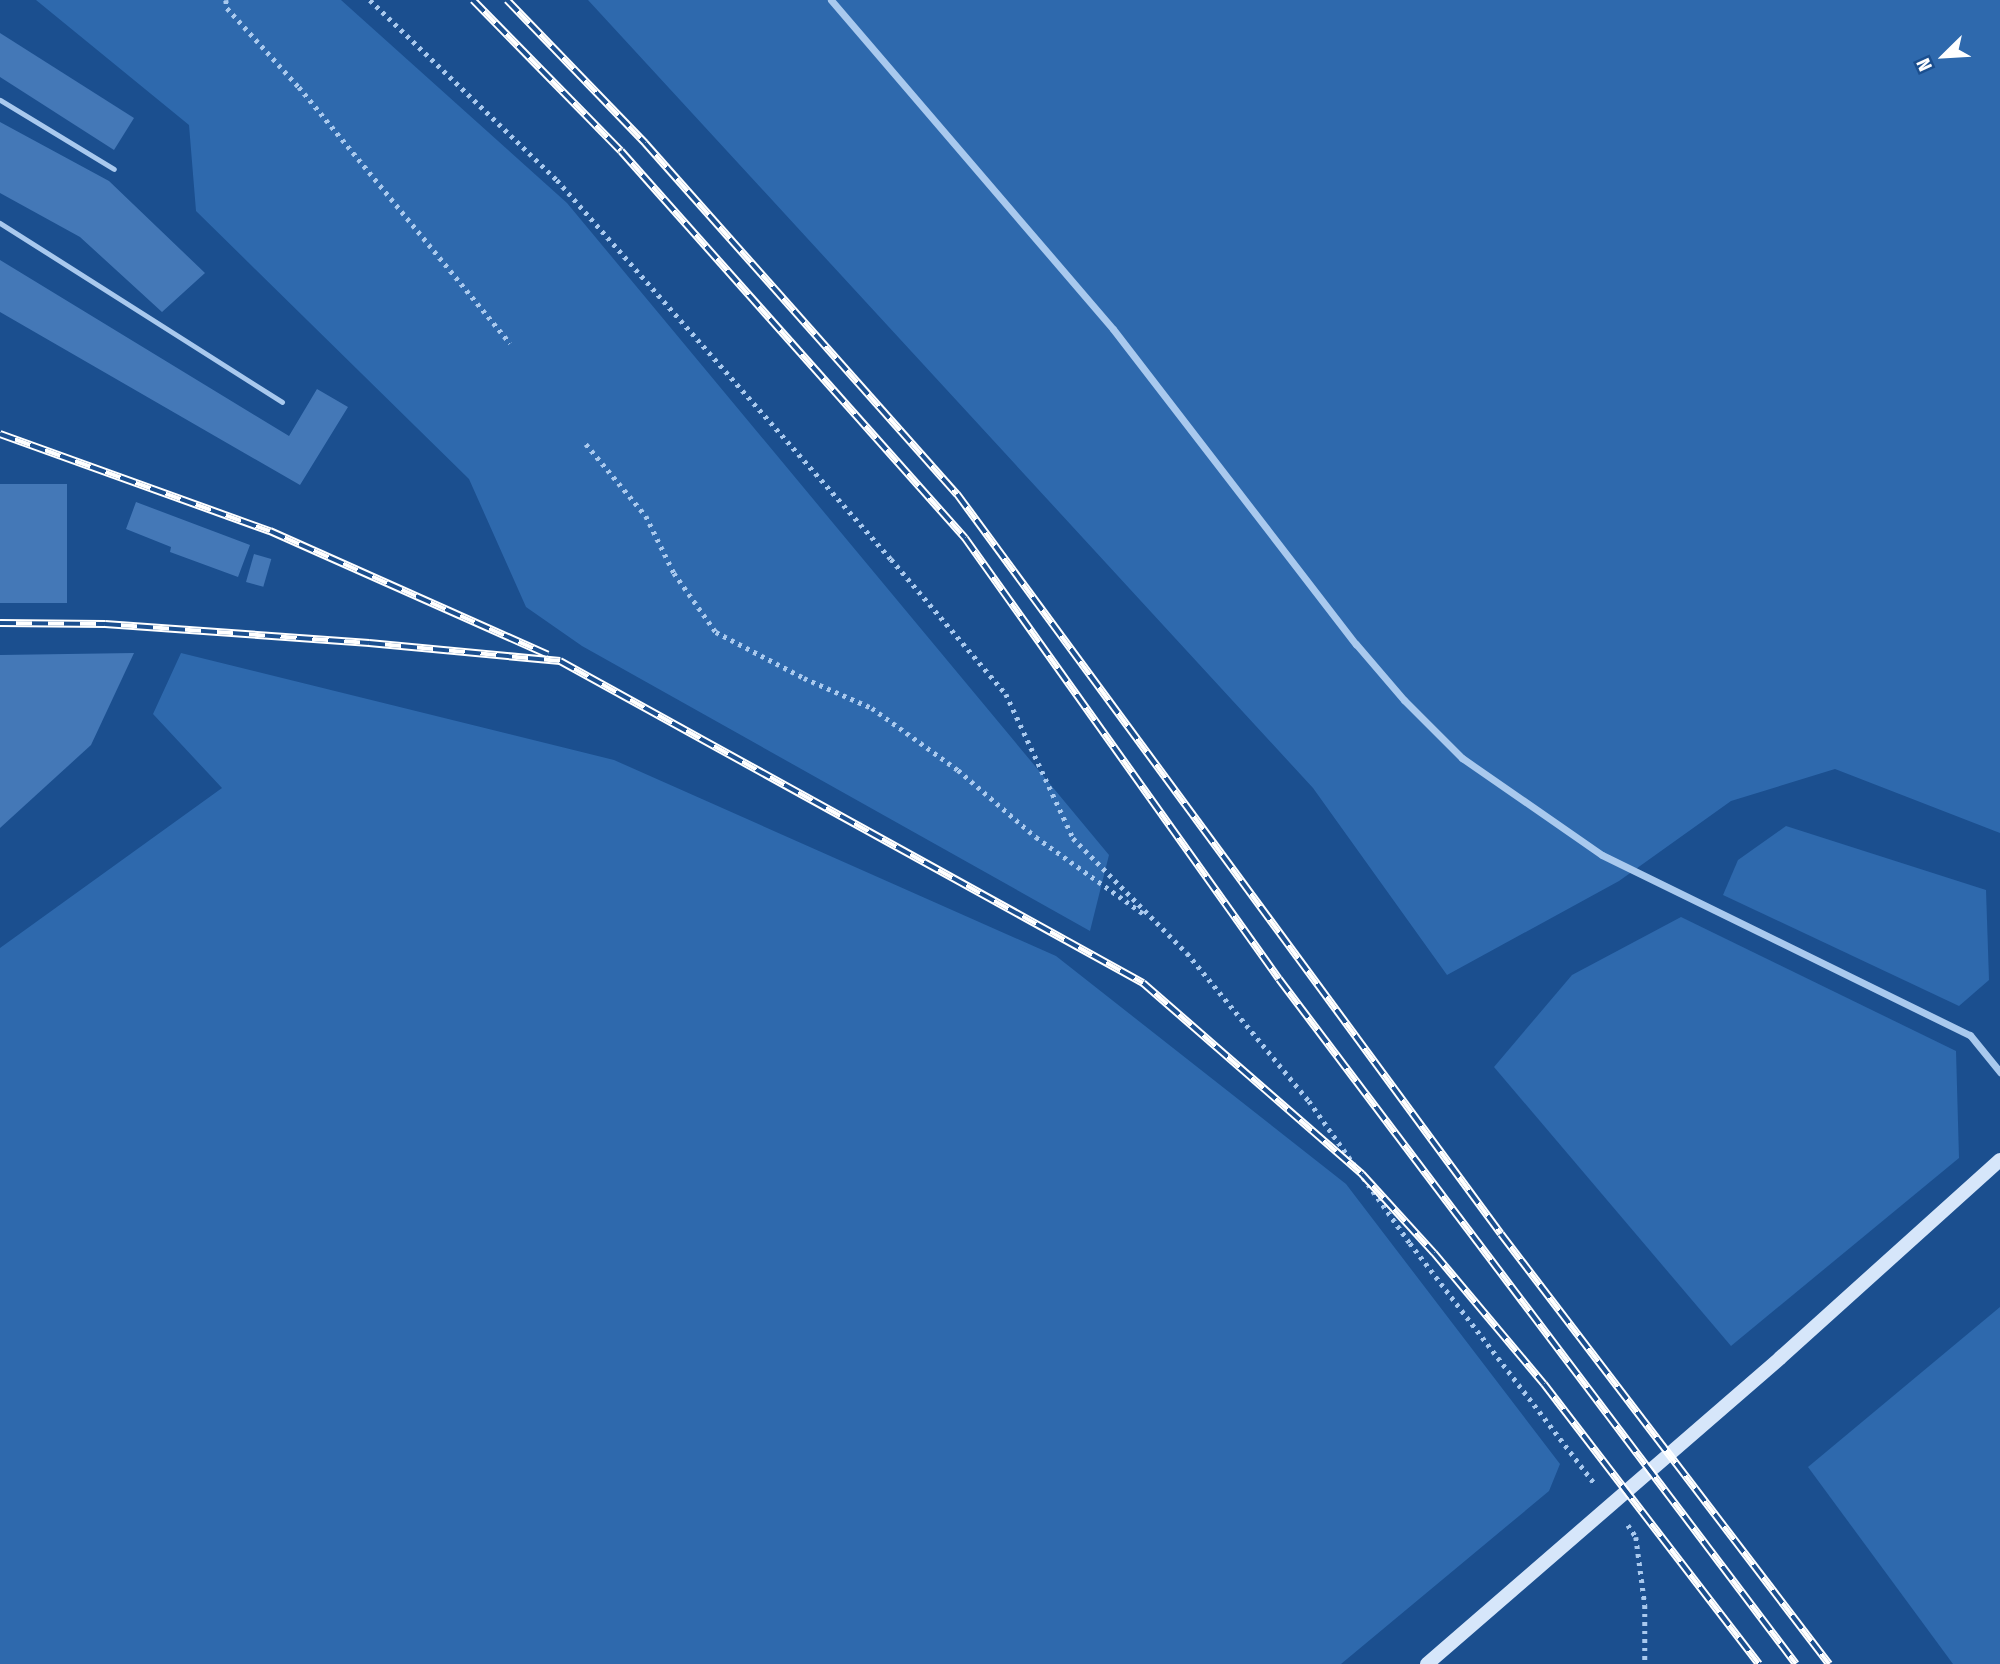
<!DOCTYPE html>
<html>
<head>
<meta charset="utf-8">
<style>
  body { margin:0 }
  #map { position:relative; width:2000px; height:1664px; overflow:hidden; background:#1b4f8f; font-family:"Fira Sans Condensed",sans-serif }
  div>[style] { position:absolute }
  .green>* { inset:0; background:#2e69ad }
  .building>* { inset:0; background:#4478b7; transform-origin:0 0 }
  .path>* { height:4.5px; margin-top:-2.25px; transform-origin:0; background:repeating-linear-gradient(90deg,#a9c9ee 0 3.5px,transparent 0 8.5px) }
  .lane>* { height:5px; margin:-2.5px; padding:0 2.5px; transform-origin:2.5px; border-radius:2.5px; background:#a9c9ee }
  .street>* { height:7px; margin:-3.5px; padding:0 3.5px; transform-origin:3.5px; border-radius:3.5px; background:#a9c9ee }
  .secondary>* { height:14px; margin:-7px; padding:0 7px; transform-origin:7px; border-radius:7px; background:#d6e6fa }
  .rail>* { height:8px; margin-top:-4px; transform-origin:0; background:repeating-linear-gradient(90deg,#1b4f8f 0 16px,#fff 0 32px); box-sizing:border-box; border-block:2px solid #fff }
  span { translate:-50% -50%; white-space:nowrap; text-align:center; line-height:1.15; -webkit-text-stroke:6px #1b4f8f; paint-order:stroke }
  .north { position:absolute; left:1909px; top:21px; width:70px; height:70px; -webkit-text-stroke:5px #1b4f8f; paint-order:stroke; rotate:246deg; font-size:19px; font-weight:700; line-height:28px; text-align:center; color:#fff }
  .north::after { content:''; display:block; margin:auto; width:24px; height:32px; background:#fff; clip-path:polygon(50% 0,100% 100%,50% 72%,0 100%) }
</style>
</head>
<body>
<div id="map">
  <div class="green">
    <div style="clip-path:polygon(36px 0,341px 0,567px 203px,1109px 855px,1090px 931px,582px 646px,526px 607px,469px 479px,196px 211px,189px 125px)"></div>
    <div style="clip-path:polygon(588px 0,2000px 0,2000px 833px,1835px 769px,1731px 801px,1619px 881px,1447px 975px,1313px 788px)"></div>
    <div style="clip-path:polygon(181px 653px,614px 760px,1056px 956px,1346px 1184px,1560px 1464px,1549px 1491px,1341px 1664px,0 1664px,0 948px,222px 788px,153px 714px)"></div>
    <div style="clip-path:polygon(1786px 826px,1986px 890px,1989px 980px,1959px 1006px,1723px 895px,1738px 860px)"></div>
    <div style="clip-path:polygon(1681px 917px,1956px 1051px,1959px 1158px,1731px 1346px,1494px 1067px,1572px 975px)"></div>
    <div style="clip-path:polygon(2000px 1307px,2000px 1664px,1953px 1664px,1808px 1467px)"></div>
  </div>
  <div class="building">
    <div style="clip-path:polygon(0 33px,134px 118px,114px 150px,0 77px)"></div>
    <div style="clip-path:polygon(0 122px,109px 181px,205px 273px,162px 312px,80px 237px,0 193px)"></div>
    <div style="clip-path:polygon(0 260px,289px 436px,317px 389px,348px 407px,300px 485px,0 312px)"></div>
    <div style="left:0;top:484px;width:67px;height:119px"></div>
    <div style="clip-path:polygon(136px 502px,250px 545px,238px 577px,170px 552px,171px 547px,126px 529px)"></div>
    <div style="left:254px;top:554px;width:18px;height:29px;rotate:16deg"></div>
    <div style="clip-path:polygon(134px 653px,91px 745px,0 828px,0 655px)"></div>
  </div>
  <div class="path">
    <div style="left:226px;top:0;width:8px;rotate:83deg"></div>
    <div style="left:227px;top:8px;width:107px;rotate:47.7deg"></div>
    <div style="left:299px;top:87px;width:332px;rotate:50.5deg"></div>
    <div style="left:370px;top:0;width:260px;rotate:43.9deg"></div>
    <div style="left:557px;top:180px;width:505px;rotate:48.61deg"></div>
    <div style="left:891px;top:559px;width:177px;rotate:49.6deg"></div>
    <div style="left:1006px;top:694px;width:159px;rotate:65deg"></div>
    <div style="left:1073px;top:838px;width:162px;rotate:45.3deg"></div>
    <div style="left:1187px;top:953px;width:192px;rotate:50.5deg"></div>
    <div style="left:1309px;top:1101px;width:174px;rotate:54.6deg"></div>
    <div style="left:1410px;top:1243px;width:302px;rotate:52.5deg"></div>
    <div style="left:586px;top:444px;width:94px;rotate:50.2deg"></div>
    <div style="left:646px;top:516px;width:64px;rotate:63.8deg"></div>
    <div style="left:674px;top:573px;width:72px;rotate:54.6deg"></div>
    <div style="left:716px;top:632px;width:99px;rotate:27.6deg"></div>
    <div style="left:804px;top:678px;width:74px;rotate:23.8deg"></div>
    <div style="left:872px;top:708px;width:106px;rotate:35.8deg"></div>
    <div style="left:958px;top:770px;width:103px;rotate:40.7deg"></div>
    <div style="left:1036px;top:837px;width:133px;rotate:35.5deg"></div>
    <div style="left:1628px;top:1525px;width:14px;rotate:56deg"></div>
    <div style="left:1636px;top:1537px;width:69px;rotate:82.5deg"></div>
    <div style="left:1645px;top:1605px;width:59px;rotate:90deg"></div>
  </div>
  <div class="lane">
    <div style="left:0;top:100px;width:133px;rotate:31.2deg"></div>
    <div style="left:0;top:223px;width:334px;rotate:32.4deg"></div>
  </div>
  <div class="street">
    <div style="left:831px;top:0;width:433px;rotate:49.4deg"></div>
    <div style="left:1113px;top:329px;width:398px;rotate:52.4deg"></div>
    <div style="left:1356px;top:644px;width:74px;rotate:49.4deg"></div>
    <div style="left:1404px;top:700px;width:82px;rotate:45deg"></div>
    <div style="left:1462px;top:758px;width:170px;rotate:34.7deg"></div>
    <div style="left:1602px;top:855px;width:410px;rotate:26.1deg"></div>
    <div style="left:1970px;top:1035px;width:48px;rotate:51deg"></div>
  </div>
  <div class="secondary">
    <div style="left:1427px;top:1664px;width:467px;rotate:-40.9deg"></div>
    <div style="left:1780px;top:1358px;width:296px;rotate:-42deg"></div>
  </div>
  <div class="rail">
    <div style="left:473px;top:0;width:211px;rotate:45.6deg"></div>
    <div style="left:621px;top:151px;width:518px;rotate:48.37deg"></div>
    <div style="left:965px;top:538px;width:541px;rotate:54.55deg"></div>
    <div style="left:1279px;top:979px;width:858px;rotate:52.96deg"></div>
    <div style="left:507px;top:0;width:199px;rotate:46deg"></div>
    <div style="left:645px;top:143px;width:470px;rotate:48.4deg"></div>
    <div style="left:957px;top:494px;width:918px;rotate:53.68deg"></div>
    <div style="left:1501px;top:1234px;width:541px;rotate:52.66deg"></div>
    <div style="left:0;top:434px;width:287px;rotate:19.8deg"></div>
    <div style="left:270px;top:531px;width:304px;rotate:24deg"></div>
    <div style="left:0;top:623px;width:105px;rotate:0.5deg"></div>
    <div style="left:105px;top:624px;width:265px;rotate:4.1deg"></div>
    <div style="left:369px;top:643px;width:192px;rotate:5.4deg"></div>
    <div style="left:560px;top:661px;width:666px;rotate:28.91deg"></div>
    <div style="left:1143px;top:983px;width:291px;rotate:41.1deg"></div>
    <div style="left:1362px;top:1174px;width:107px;rotate:47.7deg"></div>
    <div style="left:1434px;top:1253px;width:171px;rotate:50deg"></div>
    <div style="left:1544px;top:1384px;width:353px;rotate:52.5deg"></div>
  </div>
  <div class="north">N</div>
</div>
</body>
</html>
